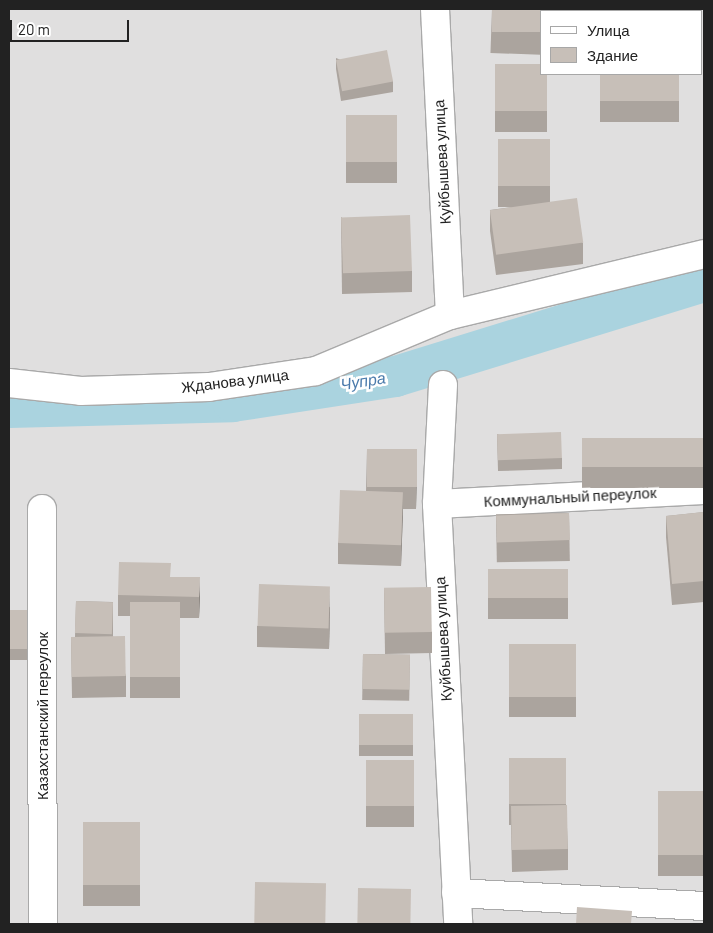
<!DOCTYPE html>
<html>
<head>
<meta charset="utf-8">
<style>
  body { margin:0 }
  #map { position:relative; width:713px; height:933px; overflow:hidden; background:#f2efe9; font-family:Barlow,sans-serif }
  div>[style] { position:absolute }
  .residential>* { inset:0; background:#e0dfdf }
  .canal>* { height:41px; margin:-20.5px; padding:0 20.5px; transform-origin:20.5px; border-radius:20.5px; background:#aad3df }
  .roads { filter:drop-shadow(1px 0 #a9a9a9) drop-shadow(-1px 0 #a9a9a9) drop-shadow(0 1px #a9a9a9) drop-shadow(0 -1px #a9a9a9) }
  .street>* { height:28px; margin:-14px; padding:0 14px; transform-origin:14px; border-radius:14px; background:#fff }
  .wall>* { inset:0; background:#aba49e; transform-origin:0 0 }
  .shaded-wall>* { inset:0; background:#8b8681 }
  .building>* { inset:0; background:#c7bfb8; transform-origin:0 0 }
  span { translate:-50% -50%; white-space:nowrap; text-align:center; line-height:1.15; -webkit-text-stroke:5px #fff; paint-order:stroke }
  .street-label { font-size:15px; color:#222 }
  .water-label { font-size:16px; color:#4a7aab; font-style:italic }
  .frame { position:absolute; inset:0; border:10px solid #222; pointer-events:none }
  .legend { position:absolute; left:540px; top:10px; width:162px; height:65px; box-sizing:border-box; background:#fff; border:1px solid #a7a7a7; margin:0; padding:6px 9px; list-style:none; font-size:15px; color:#222 }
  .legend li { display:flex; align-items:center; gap:10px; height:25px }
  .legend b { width:25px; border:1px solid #a7a7a7 }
  .scale { position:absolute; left:10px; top:20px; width:119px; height:22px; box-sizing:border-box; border:2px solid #222; border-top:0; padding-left:6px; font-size:15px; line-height:18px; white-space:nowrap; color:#222; -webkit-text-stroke:4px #fff; paint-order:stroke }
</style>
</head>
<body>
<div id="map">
  <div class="residential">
    <div style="clip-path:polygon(evenodd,9px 9px,704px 9px,704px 924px,9px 924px,9px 9px,542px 11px,702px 11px,702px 74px,542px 74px,542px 11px)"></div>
  </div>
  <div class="canal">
    <div style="left:9px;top:407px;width:223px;rotate:-1.5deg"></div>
    <div style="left:232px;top:401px;width:165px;rotate:-8.7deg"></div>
    <div style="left:395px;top:376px;width:323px;rotate:-17.1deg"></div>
  </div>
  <div class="roads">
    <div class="street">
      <div style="left:435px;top:9px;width:306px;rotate:87.2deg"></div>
      <div style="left:9px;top:383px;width:72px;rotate:6.3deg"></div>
      <div style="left:81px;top:391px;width:128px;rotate:-1.8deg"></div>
      <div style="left:209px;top:387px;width:108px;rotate:-8.5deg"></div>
      <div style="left:316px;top:371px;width:145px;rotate:-22.7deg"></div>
      <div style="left:450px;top:315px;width:261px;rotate:-13.5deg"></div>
      <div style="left:443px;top:385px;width:119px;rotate:92.9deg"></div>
      <div style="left:437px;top:504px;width:421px;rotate:87.1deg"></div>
      <div style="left:437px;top:504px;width:267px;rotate:-3deg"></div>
      <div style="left:42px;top:509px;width:415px;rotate:89.9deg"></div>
      <div style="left:456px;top:893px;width:248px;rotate:3deg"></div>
    </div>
  </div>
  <div class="wall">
    <div style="left:492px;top:9px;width:50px;height:44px;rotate:2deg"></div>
    <div style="clip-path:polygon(336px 58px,393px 81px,393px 92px,341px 101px,336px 69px)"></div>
    <div style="clip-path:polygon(495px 64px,547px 74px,547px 132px,495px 132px)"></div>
    <div style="left:600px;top:74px;width:79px;height:48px"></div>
    <div style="left:346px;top:115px;width:51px;height:68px"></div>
    <div style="clip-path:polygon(498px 139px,550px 139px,550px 202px,583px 243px,583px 264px,496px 275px,490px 231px,490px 210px,512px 207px,498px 207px)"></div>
    <div style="clip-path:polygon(341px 217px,412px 271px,412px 292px,342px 294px)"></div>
    <div style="clip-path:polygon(497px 434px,562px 458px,562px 469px,498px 471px)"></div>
    <div style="left:704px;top:438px;width:50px;height:122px;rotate:90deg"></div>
    <div style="clip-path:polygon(367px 449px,417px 470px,416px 509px,403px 509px,401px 566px,338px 564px,338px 543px,366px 491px)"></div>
    <div style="clip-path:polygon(704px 512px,704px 602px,672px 605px,666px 537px,666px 516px)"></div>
    <div style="left:569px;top:513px;width:48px;height:73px;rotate:89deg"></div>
    <div style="left:488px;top:569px;width:80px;height:50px"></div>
    <div style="clip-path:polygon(171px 577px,200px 598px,199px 618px,180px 618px,180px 698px,130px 698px,130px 616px,118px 616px,118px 595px)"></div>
    <div style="clip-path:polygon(384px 589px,432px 632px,432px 653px,385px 654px)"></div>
    <div style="clip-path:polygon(76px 601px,113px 602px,113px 636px,126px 676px,126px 697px,72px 698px,71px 638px,75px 637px)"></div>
    <div style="clip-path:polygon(330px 607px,329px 649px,257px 647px,257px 626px)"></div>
    <div style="left:9px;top:610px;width:18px;height:50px"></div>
    <div style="left:509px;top:644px;width:67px;height:73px"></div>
    <div style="left:363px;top:654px;width:47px;height:46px;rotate:1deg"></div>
    <div style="left:359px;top:714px;width:54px;height:42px"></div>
    <div style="clip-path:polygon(509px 758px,566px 758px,566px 805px,568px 849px,568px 870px,512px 872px,511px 825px,509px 825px)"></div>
    <div style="left:366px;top:760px;width:48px;height:67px"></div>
    <div style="left:704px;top:791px;width:85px;height:46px;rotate:90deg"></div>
    <div style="left:83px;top:822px;width:57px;height:84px"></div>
  </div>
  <div class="shaded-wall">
    <div style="clip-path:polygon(417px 449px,417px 470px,416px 509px,416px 488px)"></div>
    <div style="clip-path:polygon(403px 492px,403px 513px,401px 566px,401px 545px)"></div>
    <div style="clip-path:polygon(200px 577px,200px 598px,199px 618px,199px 597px)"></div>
    <div style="clip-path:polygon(330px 587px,330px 607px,329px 649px,329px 628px)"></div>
  </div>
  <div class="building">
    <div style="clip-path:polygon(492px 9px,562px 9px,562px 11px,542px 11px,542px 32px,492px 32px)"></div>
    <div style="left:387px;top:50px;width:32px;height:52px;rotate:79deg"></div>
    <div style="clip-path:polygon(495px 64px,542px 64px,542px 74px,547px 74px,547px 111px,495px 111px)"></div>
    <div style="left:600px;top:74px;width:79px;height:27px"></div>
    <div style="left:346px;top:115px;width:51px;height:47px"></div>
    <div style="left:498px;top:139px;width:52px;height:47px"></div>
    <div style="left:577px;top:198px;width:45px;height:88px;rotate:82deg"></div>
    <div style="left:410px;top:215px;width:56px;height:69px;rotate:88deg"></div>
    <div style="left:561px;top:432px;width:26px;height:64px;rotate:88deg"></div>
    <div style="left:704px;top:438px;width:29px;height:122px;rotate:90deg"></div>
    <div style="left:367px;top:449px;width:50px;height:38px"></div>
    <div style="left:340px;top:490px;width:63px;height:53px;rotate:2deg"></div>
    <div style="clip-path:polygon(704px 512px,704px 581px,672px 584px,666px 516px)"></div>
    <div style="left:569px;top:513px;width:27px;height:73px;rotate:88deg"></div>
    <div style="clip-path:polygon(119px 562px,171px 563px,170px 577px,200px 577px,199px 597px,118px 595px)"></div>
    <div style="left:488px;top:569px;width:80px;height:29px"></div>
    <div style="left:259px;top:584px;width:71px;height:42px;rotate:2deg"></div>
    <div style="left:431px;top:587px;width:45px;height:47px;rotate:89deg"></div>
    <div style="left:76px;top:601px;width:37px;height:32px;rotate:2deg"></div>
    <div style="left:130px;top:602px;width:50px;height:75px"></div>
    <div style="left:9px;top:610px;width:18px;height:39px"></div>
    <div style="left:125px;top:636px;width:40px;height:54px;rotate:89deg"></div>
    <div style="left:509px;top:644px;width:67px;height:53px"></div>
    <div style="left:363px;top:654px;width:47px;height:35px;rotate:1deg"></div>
    <div style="left:359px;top:714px;width:54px;height:31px"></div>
    <div style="left:509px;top:758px;width:57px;height:46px"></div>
    <div style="left:366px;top:760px;width:48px;height:46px"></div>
    <div style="left:704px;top:791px;width:64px;height:46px;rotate:90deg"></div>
    <div style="left:567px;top:805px;width:44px;height:56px;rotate:89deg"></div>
    <div style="left:83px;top:822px;width:57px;height:63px"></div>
    <div style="left:255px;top:882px;width:71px;height:42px;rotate:1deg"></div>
    <div style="left:358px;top:888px;width:53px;height:36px;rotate:1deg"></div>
    <div style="clip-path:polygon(577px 907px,632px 911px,631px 924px,576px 924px)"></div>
  </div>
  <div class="street-label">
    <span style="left:442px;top:162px;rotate:-93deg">Куйбышева улица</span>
    <span style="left:235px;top:381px;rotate:-7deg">Жданова улица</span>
    <span style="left:570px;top:497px;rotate:-3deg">Коммунальный переулок</span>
    <span style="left:443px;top:639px;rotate:-93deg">Куйбышева улица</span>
    <span style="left:43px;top:716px;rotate:-90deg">Казахстанский переулок</span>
  </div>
  <div class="water-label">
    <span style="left:363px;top:381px;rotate:-9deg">Чупра</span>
  </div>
  <div class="frame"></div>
  <ul class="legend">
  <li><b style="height:6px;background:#fff"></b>Улица</li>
  <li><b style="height:14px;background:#c7bfb8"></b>Здание</li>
  </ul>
  <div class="scale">20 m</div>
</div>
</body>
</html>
